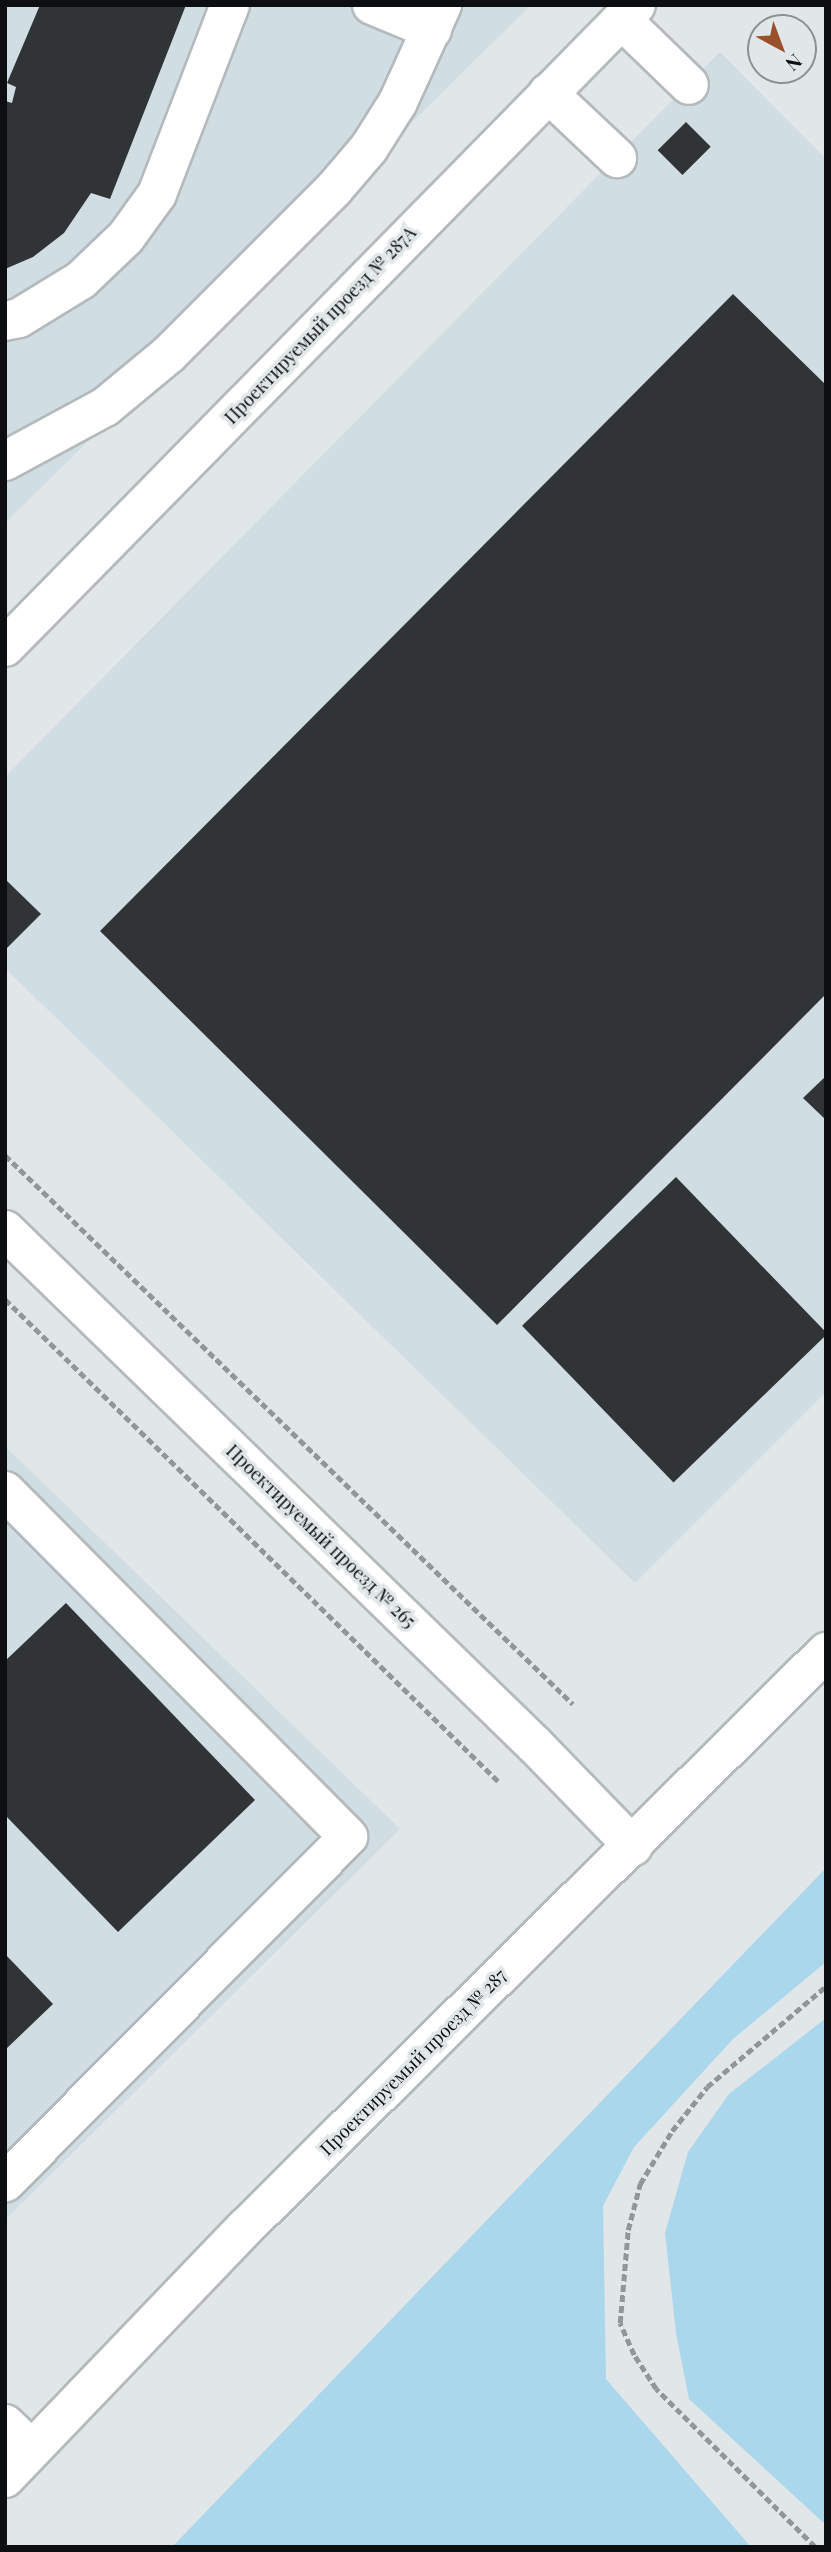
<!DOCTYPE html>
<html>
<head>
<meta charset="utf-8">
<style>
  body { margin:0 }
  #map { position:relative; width:831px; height:2552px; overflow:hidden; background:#e1e6e8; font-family:"Playfair Display",serif }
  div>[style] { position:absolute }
  .built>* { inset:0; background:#d0dde3 }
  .green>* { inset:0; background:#aad7ec }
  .building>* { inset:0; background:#303436; transform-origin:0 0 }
  .path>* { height:4.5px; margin-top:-2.25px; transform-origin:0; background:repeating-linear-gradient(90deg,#929697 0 7px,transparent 0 10.5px) }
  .roads { filter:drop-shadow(2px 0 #b4b9bc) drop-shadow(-2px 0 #b4b9bc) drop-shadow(0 2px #b4b9bc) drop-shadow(0 -2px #b4b9bc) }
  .minor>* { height:38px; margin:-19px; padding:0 19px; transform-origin:19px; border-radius:19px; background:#fff }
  span { translate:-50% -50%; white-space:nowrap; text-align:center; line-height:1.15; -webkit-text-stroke:7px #e1e6e8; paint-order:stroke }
  .street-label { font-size:18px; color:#0c0e0f }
  .frame { position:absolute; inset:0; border:7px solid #0c0e0f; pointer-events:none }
  .north { position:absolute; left:747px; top:14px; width:70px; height:70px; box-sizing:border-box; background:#e1e6e8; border:2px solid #8c9091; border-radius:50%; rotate:139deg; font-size:19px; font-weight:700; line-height:28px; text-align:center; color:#0c0e0f }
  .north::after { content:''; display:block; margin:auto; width:24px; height:32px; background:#98512a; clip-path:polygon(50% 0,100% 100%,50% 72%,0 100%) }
</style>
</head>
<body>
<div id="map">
  <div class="built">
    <div style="clip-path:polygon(5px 5px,531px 5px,5px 523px)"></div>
    <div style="clip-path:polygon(720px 52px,826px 159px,826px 1392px,635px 1583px,5px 968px,5px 777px)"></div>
    <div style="clip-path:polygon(5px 1446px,400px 1829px,5px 2220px)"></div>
  </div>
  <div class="green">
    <div style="clip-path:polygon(826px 1868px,826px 1962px,733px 2039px,634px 2147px,603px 2206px,606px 2379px,751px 2547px,172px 2547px)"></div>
    <div style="clip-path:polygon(826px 2018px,826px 2525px,689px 2399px,676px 2333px,665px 2233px,688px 2152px,729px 2094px)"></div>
  </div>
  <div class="building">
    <div style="clip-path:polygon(40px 5px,186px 5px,110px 199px,91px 193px,64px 233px,33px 257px,5px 269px,5px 101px,12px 103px,16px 87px,7px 83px)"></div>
    <div style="left:686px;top:122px;width:35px;height:40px;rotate:45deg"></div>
    <div style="clip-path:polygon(733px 294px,826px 385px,826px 994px,497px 1325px,100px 931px)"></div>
    <div style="clip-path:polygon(5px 879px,41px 914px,5px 950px)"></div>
    <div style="clip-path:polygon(826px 1076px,826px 1120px,803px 1098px)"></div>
    <div style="left:676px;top:1177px;width:218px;height:214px;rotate:46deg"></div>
    <div style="clip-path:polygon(66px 1603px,255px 1800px,118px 1932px,5px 1815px,5px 1661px)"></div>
    <div style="clip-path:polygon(5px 1954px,53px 2004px,5px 2050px)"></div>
  </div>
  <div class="path">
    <div style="left:5px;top:1155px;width:790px;rotate:44.03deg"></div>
    <div style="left:5px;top:1299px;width:691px;rotate:44.35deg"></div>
    <div style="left:815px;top:2547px;width:224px;rotate:-135.2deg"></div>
    <div style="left:656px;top:2389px;width:40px;rotate:-122.9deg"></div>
    <div style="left:634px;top:2355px;width:35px;rotate:-114deg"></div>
    <div style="left:620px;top:2323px;width:93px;rotate:-85.1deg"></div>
    <div style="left:628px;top:2230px;width:48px;rotate:-75.4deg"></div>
    <div style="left:640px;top:2184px;width:62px;rotate:-58.9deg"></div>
    <div style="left:672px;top:2131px;width:56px;rotate:-51.5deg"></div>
    <div style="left:707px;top:2087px;width:156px;rotate:-40.3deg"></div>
  </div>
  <div class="roads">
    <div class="minor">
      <div style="left:372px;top:5px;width:65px;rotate:22.6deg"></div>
      <div style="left:622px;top:20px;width:93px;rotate:44.1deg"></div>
      <div style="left:548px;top:93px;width:95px;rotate:43.3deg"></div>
      <div style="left:5px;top:321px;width:14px;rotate:-12deg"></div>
      <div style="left:19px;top:318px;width:73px;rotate:-31.5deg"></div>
      <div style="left:81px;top:280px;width:62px;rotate:-43.7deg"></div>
      <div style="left:126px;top:237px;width:53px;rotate:-54.2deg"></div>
      <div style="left:157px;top:194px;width:203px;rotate:-68.9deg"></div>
      <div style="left:5px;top:461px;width:114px;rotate:-28.4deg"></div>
      <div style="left:105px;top:407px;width:83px;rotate:-39.6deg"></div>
      <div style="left:169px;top:354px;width:233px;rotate:-45deg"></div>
      <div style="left:334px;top:189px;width:54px;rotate:-49.5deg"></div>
      <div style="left:369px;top:148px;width:54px;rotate:-57.8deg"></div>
      <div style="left:398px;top:102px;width:107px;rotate:-65.6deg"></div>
      <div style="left:5px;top:647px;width:900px;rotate:-45.5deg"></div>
      <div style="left:5px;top:1230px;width:739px;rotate:44.18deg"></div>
      <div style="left:535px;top:1745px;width:141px;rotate:45.9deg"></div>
      <div style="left:5px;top:1491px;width:487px;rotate:45.2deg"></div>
      <div style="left:348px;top:1837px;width:487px;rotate:134.8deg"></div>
      <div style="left:5px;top:2424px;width:37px;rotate:44deg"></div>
      <div style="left:5px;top:2478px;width:348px;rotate:-46.2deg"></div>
      <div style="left:246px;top:2227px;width:817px;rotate:-44.75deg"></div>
    </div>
  </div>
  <div class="street-label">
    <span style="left:320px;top:325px;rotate:-46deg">Проектируемый проезд № 287А</span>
    <span style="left:321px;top:1536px;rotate:44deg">Проектируемый проезд № 265</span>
    <span style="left:413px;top:2062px;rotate:-45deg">Проектируемый проезд № 287</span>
  </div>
  <div class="frame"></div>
  <div class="north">N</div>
</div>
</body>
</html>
